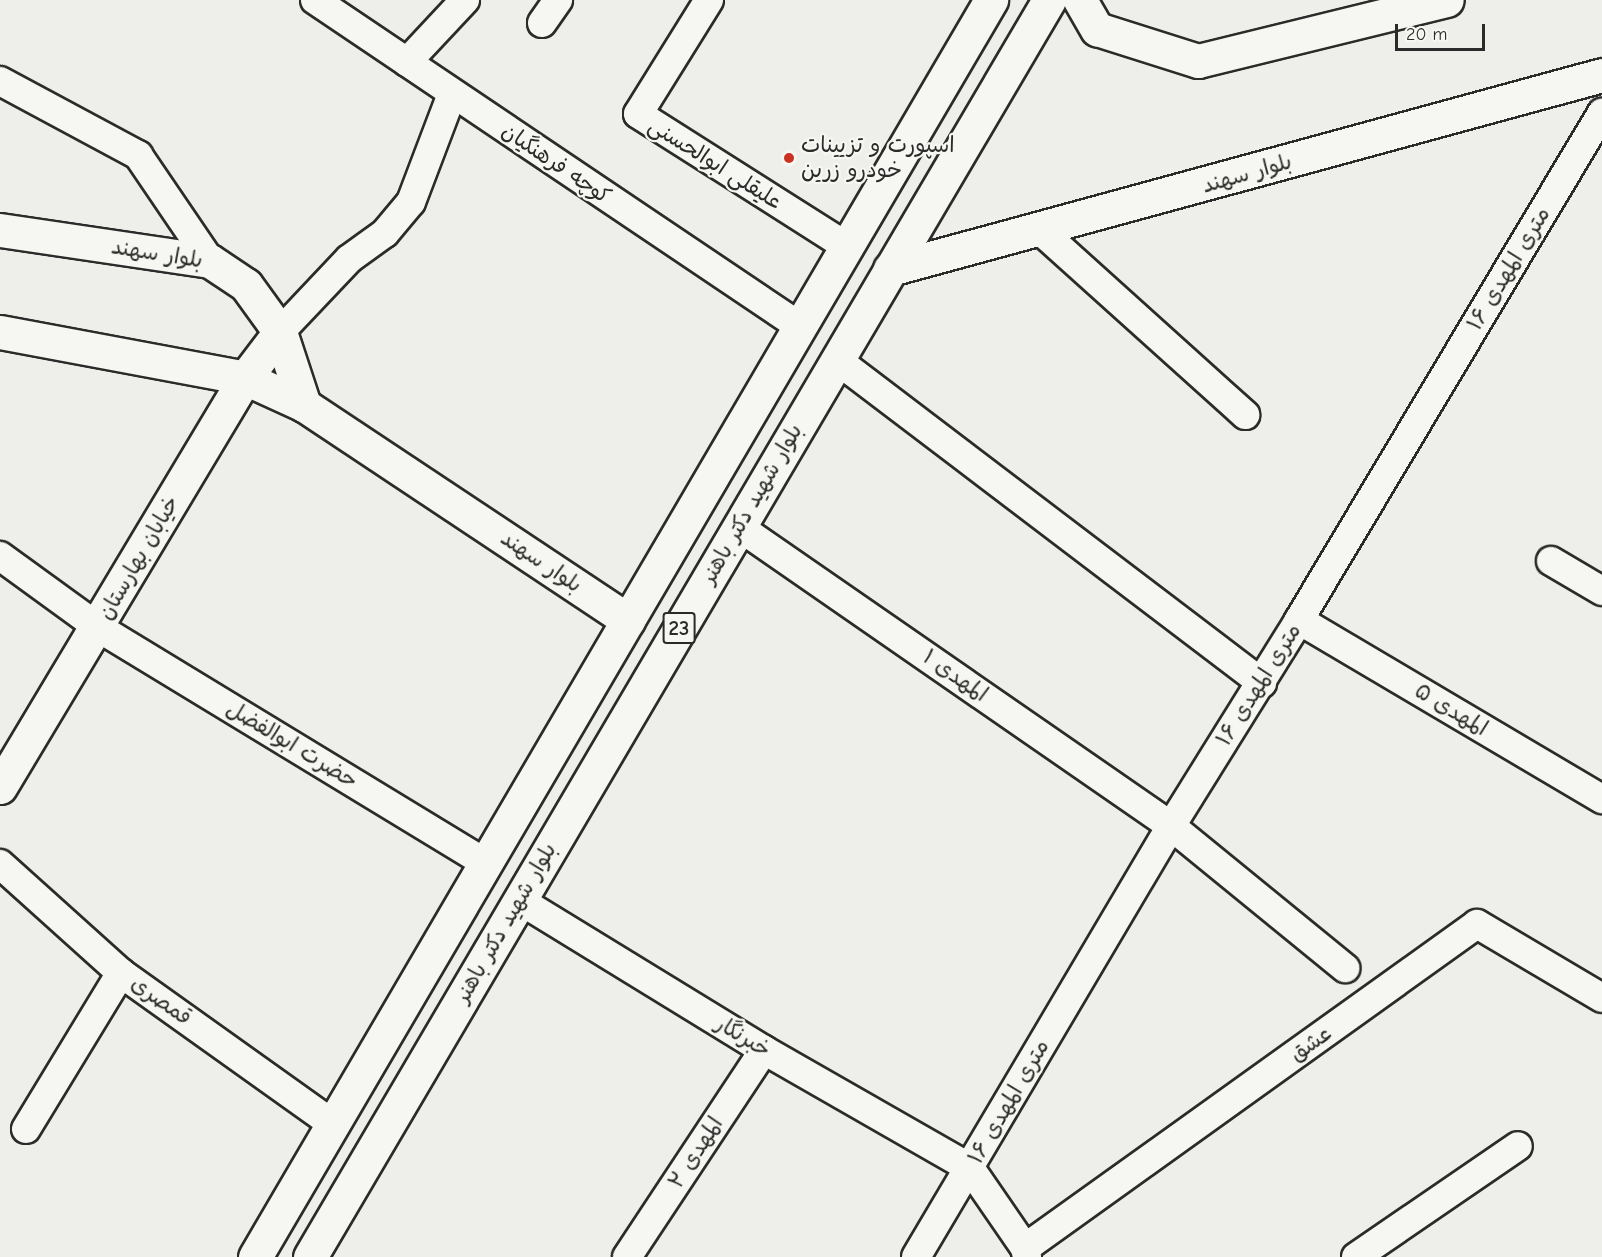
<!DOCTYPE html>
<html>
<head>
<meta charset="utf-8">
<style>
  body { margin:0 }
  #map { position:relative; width:1602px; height:1257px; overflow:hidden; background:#eeeeea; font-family:"Comic Neue","Playpen Sans Arabic",sans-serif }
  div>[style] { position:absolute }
  .roads { filter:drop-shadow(2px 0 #2b2b2b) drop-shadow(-2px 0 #2b2b2b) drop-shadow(0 2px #2b2b2b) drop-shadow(0 -2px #2b2b2b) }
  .minor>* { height:28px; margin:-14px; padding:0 14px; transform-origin:14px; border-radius:14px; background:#f6f6f2 }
  .tertiary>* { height:33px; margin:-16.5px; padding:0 16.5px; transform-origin:16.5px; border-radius:16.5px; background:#f6f6f2 }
  .primary>* { height:33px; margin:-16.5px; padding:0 16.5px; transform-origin:16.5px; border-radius:16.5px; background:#f6f6f2 }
  .dots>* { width:16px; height:16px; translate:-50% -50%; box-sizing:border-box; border:3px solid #f6f6f2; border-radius:50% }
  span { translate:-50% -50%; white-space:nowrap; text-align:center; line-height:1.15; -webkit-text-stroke:4.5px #f6f6f2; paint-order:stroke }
  .shield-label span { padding:2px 4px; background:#f6f6f2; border:2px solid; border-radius:4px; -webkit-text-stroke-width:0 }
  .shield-label { font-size:21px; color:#2b2b2b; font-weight:700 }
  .poi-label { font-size:22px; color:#2b2b2b }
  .left { translate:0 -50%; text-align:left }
  .street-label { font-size:22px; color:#2b2b2b }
  .scale { position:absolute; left:1395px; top:24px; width:90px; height:27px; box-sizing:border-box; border:3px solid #2b2b2b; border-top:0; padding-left:8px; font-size:18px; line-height:21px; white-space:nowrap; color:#2b2b2b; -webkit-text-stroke:4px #f6f6f2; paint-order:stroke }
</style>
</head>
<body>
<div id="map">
  <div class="roads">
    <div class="minor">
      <div style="left:315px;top:0;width:584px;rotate:33.96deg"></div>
      <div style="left:709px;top:0;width:134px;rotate:121.9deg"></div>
      <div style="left:638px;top:114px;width:246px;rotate:32.4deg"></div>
      <div style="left:542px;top:23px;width:28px;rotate:-55deg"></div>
      <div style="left:407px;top:62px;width:85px;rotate:-46.9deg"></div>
      <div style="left:0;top:81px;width:157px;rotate:28.2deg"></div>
      <div style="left:138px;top:155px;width:128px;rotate:55.8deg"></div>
      <div style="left:1041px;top:231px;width:275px;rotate:42deg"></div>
      <div style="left:280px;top:332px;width:100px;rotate:-46.6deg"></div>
      <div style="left:349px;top:259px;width:44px;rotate:-35.8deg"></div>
      <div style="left:385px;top:233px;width:40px;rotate:-50deg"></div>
      <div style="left:411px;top:202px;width:116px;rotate:-69.2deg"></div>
      <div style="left:837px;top:360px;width:534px;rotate:37.23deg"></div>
      <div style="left:739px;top:527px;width:525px;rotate:34.69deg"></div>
      <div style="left:1171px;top:826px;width:225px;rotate:39.2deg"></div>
      <div style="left:0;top:556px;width:122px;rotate:36deg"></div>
      <div style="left:99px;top:628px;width:453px;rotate:31.3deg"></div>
      <div style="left:1551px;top:561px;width:59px;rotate:30.5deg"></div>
      <div style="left:1299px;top:620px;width:352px;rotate:30.6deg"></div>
      <div style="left:0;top:864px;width:163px;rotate:42deg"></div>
      <div style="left:121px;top:973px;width:260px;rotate:35.5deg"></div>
      <div style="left:519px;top:900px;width:287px;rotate:31.5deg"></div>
      <div style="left:764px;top:1050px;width:237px;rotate:29.8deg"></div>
      <div style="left:970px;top:1168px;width:97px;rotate:55.5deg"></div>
      <div style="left:1025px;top:1248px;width:9px;rotate:77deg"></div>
      <div style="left:26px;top:1129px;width:183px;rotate:-58.7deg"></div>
      <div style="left:1025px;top:1248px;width:556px;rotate:-35.63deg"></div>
      <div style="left:1477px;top:924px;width:145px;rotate:30.6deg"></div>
      <div style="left:627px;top:1257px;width:248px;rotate:-56.5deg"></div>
      <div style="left:916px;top:1257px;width:501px;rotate:-59.39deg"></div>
      <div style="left:1171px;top:826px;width:243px;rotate:-58.1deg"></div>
      <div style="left:1299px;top:620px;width:591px;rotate:-59.14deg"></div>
      <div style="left:1356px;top:1257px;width:196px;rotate:-34.4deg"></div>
    </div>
    <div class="tertiary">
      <div style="left:1080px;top:0;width:34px;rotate:60deg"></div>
      <div style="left:1097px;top:29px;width:106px;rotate:17.6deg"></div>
      <div style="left:1198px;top:61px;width:256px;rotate:-13.8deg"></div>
      <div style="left:0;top:230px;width:212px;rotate:8.4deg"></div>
      <div style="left:210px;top:261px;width:43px;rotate:33.7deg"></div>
      <div style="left:246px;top:285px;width:58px;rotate:54.1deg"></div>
      <div style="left:280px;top:332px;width:77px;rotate:71.8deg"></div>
      <div style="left:890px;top:269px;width:738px;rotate:-15.24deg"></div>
      <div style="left:0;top:332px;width:249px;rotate:10.6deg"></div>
      <div style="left:245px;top:378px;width:65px;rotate:24.6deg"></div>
      <div style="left:304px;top:405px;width:389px;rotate:33.6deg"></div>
      <div style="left:0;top:787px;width:477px;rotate:-59.1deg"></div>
      <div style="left:245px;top:378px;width:58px;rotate:-52.7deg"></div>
    </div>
    <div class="primary">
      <div style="left:255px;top:1257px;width:1457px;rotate:-59.65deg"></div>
      <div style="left:310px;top:1257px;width:1458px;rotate:-59.55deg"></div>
    </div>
  </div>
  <div class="dots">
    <div style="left:789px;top:158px;background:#c8321e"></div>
  </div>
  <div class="shield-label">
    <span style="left:679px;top:628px">23</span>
  </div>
  <div class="poi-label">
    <span class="left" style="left:801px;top:158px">اسپورت و تزیینات<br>خودرو زرین</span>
  </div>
  <div class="street-label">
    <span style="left:556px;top:164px;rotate:34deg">کوچه فرهنگیان</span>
    <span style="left:715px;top:164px;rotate:32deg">علیقلی ابوالحسنی</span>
    <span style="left:1247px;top:174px;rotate:-16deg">بلوار سهند</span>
    <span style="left:157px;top:254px;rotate:9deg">بلوار سهند</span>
    <span style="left:1509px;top:269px;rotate:-59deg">۱۶ متری المهدی</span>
    <span style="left:752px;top:504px;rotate:-60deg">بلوار شهید دکتر باهنر</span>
    <span style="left:139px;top:558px;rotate:-60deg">خیابان بهارستان</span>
    <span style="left:541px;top:562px;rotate:34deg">بلوار سهند</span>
    <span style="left:955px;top:676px;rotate:35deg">المهدی ۱</span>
    <span style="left:1259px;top:685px;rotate:-58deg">۱۶ متری المهدی</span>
    <span style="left:1451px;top:710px;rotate:31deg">المهدی ۵</span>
    <span style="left:292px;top:745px;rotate:31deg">حضرت ابوالفضل</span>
    <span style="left:506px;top:923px;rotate:-60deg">بلوار شهید دکتر باهنر</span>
    <span style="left:161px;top:1001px;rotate:35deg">قمصری</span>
    <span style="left:743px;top:1037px;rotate:31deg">خبرنگار</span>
    <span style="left:1311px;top:1044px;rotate:-35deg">عشق</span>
    <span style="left:1009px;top:1102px;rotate:-60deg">۱۶ متری المهدی</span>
    <span style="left:696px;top:1153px;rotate:-57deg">المهدی ۲</span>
  </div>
  <div class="scale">20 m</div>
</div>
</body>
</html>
